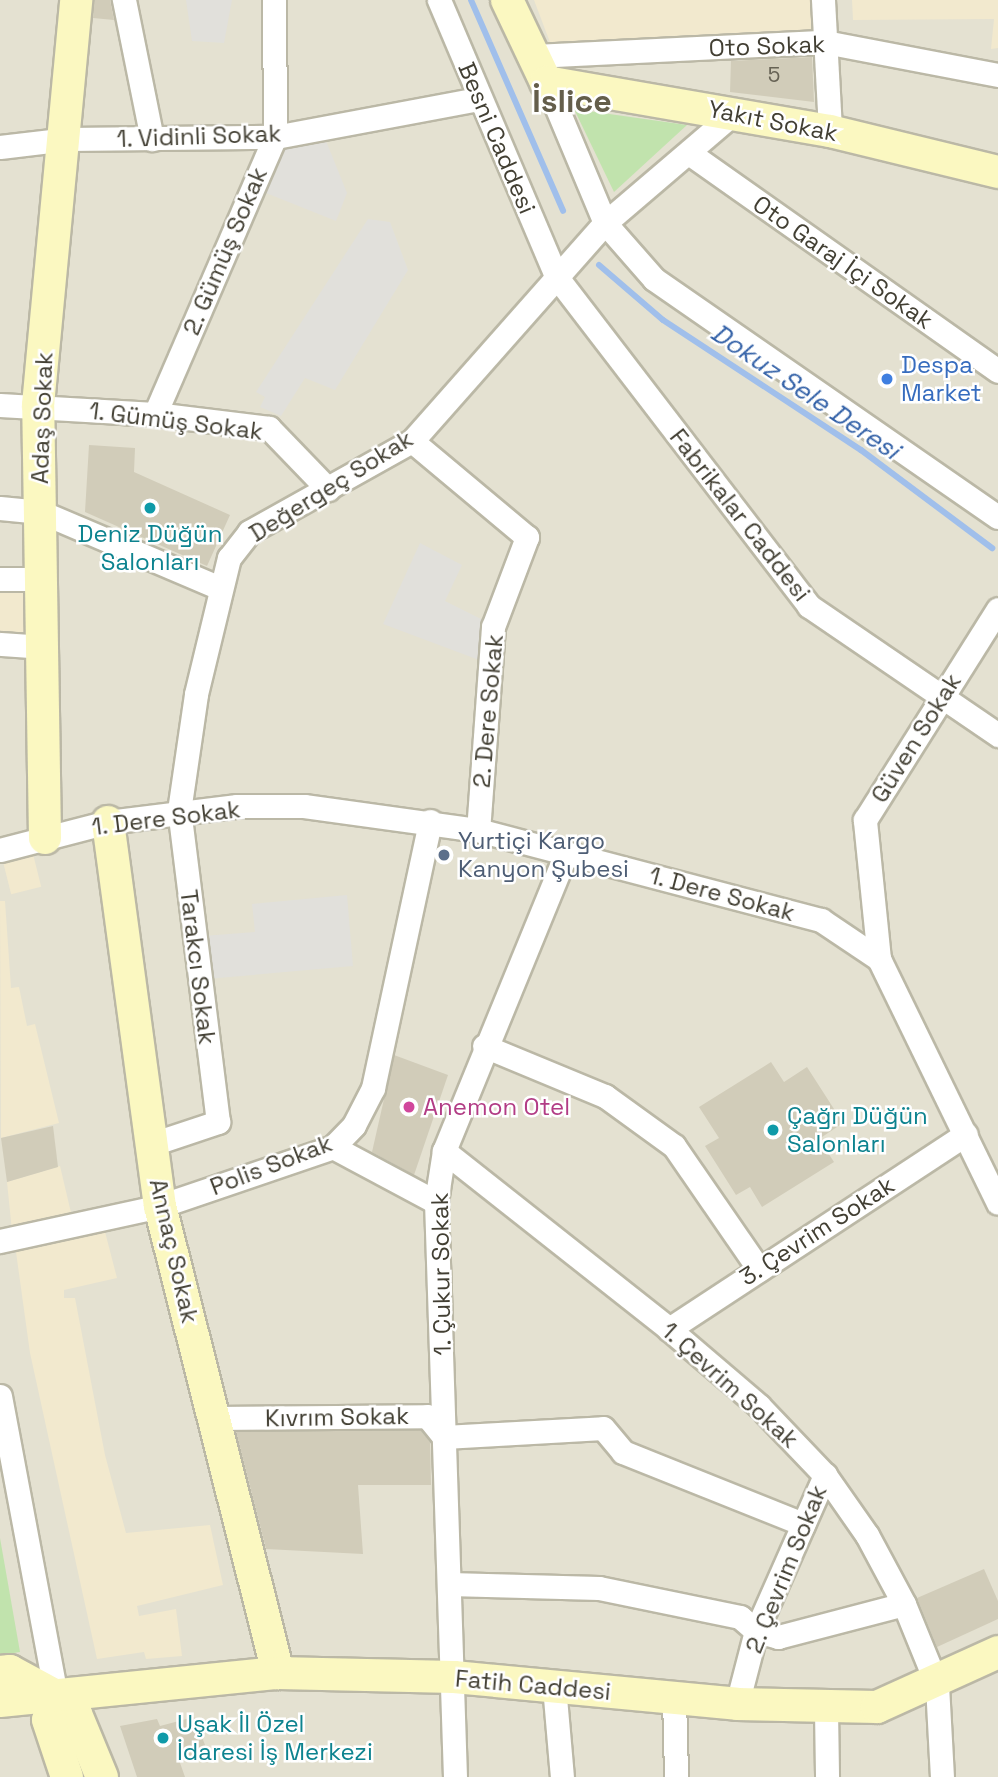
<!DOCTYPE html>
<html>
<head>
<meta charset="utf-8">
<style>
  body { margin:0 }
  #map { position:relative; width:998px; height:1777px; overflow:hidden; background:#f0efe3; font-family:"Space Grotesk",sans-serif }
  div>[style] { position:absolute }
  .residential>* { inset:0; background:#e4e1d1; transform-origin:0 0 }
  .commercial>* { inset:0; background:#f2e9ce; transform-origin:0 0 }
  .green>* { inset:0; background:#c1e3ad }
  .parking>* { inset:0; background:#e1e0db }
  .stream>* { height:6px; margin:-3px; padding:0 3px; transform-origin:3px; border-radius:3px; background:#a0bfeb }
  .building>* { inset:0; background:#d1ccb9 }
  .roads { filter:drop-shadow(2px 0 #bbb8a6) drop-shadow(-2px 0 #bbb8a6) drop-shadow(0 2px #bbb8a6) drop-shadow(0 -2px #bbb8a6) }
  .street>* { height:23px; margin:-11.5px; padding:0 11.5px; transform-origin:11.5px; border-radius:11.5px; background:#fff }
  .secondary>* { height:32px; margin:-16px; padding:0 16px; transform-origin:16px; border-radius:16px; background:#fbf8c1 }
  .dots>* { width:19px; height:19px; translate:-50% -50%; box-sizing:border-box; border:4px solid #fff; border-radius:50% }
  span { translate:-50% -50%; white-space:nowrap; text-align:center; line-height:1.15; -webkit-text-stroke:5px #fff; paint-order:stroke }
  .number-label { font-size:21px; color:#666254 }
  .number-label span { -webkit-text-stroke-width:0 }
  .street-label { font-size:24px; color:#423f33 }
  .shop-label { font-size:24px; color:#366cbe }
  .left { translate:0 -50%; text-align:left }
  .culture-label { font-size:24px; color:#0d838f }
  .service-label { font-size:24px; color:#4e5e75 }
  .hotel-label { font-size:24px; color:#b23c85 }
  .water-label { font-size:26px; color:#3361a7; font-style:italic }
  .district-label { font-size:32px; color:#645e4b; font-weight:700 }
</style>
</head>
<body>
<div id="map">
  <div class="residential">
    <div style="left:0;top:0;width:998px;height:1777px"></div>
  </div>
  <div class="commercial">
    <div style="clip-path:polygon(534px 0,812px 0,813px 37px,551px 45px)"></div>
    <div style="clip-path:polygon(852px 0,998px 0,998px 48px,991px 49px,994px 19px,853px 20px)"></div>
    <div style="left:0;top:585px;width:38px;height:48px;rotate:3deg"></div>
    <div style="left:32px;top:850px;width:38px;height:31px;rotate:76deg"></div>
    <div style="clip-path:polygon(0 901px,5px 901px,11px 988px,19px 987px,27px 1026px,35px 1024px,59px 1123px,1px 1138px)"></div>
    <div style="clip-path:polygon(60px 1166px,72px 1217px,12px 1231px,7px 1182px)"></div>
    <div style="clip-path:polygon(104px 1228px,117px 1278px,64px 1290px,64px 1298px,75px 1298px,105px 1455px,126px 1533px,210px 1525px,223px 1585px,137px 1606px,139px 1616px,176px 1609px,182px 1656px,146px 1659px,144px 1652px,97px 1659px,30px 1353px,16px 1252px)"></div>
  </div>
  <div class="green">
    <div style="clip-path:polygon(574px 109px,687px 125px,614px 192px)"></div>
    <div style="clip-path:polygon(0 1538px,20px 1652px,0 1655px)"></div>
  </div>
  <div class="parking">
    <div style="clip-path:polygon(186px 0,232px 0,224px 43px,192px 41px)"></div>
    <div style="clip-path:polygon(322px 131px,347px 193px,336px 221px,266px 193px,285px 146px)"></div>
    <div style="clip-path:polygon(368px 219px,390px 222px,408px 270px,335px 390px,305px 378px,281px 416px,260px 407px,265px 397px,256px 392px)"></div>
    <div style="clip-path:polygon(420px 543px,462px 565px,445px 601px,487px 622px,479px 660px,383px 624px)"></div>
    <div style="clip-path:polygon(347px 895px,353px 966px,207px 979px,203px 936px,255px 932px,252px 904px)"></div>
  </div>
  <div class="stream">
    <div style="left:471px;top:0;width:230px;rotate:66.4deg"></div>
    <div style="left:599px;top:265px;width:84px;rotate:40.7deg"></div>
    <div style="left:663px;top:320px;width:237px;rotate:33.3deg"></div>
    <div style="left:861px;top:450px;width:164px;rotate:36.8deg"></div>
  </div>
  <div class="building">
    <div style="clip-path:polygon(94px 0,110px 0,114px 20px,93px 18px)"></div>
    <div style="clip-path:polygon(812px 57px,814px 102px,730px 92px,731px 61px)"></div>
    <div style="clip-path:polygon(89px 445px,135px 448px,134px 472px,230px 515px,207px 566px,85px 512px)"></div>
    <div style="clip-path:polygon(394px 1055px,448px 1075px,414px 1175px,372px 1152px)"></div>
    <div style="clip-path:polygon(771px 1062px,784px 1082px,807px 1067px,843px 1123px,819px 1139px,834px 1162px,762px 1207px,750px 1187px,736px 1195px,705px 1146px,719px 1138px,699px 1107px)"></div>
    <div style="clip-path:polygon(53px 1126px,58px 1167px,7px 1182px,1px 1138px)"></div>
    <div style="clip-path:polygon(420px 1430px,430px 1442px,431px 1485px,358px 1485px,363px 1554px,266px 1549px,236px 1432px)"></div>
    <div style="clip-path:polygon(984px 1569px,998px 1601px,998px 1619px,937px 1647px,917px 1598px)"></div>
    <div style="clip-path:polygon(194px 1717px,207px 1750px,179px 1760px,185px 1777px,137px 1777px,120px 1726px,157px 1719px,160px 1726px)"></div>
  </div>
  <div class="roads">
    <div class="street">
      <div style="left:124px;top:0;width:142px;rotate:78.6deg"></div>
      <div style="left:439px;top:0;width:300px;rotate:67deg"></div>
      <div style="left:556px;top:276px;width:416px;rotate:52.5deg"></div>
      <div style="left:809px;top:606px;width:229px;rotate:34.3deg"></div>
      <div style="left:823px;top:0;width:131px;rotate:86.9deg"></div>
      <div style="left:534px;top:56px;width:291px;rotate:-2.8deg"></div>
      <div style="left:825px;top:42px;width:176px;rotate:10.8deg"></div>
      <div style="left:546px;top:82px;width:153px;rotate:67.3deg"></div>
      <div style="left:605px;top:223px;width:74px;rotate:48.8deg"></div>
      <div style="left:654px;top:279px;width:418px;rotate:34.7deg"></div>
      <div style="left:0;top:147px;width:67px;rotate:-6.8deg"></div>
      <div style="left:67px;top:139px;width:208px;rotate:-0.6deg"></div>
      <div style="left:275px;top:137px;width:208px;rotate:-10.6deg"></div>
      <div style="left:689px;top:153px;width:378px;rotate:35.2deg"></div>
      <div style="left:0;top:405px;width:155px;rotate:3.3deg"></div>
      <div style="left:155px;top:414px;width:115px;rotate:7deg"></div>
      <div style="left:269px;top:428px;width:85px;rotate:46deg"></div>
      <div style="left:155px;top:414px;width:302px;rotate:-66.6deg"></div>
      <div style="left:275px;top:137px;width:137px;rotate:-90.4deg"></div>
      <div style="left:412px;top:441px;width:150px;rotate:39.9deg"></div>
      <div style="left:527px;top:537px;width:96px;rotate:110.7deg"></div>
      <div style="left:493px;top:627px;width:204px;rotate:94.2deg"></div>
      <div style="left:0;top:508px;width:41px;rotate:5.6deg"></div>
      <div style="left:41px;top:512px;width:194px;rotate:23deg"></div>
      <div style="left:0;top:579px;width:43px"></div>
      <div style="left:0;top:644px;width:44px;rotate:3.9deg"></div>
      <div style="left:0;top:850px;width:112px;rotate:-14.5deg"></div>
      <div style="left:108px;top:822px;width:130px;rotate:-7.1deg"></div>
      <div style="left:237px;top:806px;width:67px"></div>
      <div style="left:304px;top:806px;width:176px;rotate:7.9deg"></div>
      <div style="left:478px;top:830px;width:355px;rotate:14.7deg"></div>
      <div style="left:821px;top:920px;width:70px;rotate:33.9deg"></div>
      <div style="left:879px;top:959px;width:271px;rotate:64deg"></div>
      <div style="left:879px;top:959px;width:140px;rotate:-95.8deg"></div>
      <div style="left:865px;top:820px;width:249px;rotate:-57.8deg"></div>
      <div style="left:484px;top:1046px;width:131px;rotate:22.5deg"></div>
      <div style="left:605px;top:1096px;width:85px;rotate:35.9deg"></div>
      <div style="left:674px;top:1146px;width:150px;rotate:55.4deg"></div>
      <div style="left:152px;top:1144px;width:70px;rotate:-18.4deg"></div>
      <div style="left:218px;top:1122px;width:313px;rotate:-97.1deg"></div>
      <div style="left:179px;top:811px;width:118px;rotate:-81.7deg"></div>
      <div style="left:196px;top:694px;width:140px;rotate:-76.4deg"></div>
      <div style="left:229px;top:558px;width:33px;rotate:-52deg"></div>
      <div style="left:249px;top:532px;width:187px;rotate:-29.2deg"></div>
      <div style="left:412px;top:441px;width:291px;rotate:-48.5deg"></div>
      <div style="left:605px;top:223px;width:170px;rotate:-40.5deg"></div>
      <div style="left:333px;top:1147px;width:117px;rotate:28.1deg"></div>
      <div style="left:444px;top:1151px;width:287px;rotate:38.3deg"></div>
      <div style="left:669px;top:1329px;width:118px;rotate:40.5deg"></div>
      <div style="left:759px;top:1406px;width:95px;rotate:46.3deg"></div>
      <div style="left:825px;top:1475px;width:73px;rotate:55deg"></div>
      <div style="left:867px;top:1535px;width:78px;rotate:61.8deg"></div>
      <div style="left:904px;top:1604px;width:87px;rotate:67.8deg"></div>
      <div style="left:937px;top:1685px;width:92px;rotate:86.9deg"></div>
      <div style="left:0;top:1241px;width:164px;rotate:-12.3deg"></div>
      <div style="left:160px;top:1206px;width:183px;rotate:-18.8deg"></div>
      <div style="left:333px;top:1147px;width:30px;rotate:-46deg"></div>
      <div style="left:354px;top:1125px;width:42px;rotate:-62.8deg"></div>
      <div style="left:373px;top:1088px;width:273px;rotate:-77.9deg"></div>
      <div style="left:669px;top:1329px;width:355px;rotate:-33.3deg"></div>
      <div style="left:0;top:1396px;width:305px;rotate:79.4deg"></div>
      <div style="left:214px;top:1418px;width:213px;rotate:-0.5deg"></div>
      <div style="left:427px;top:1416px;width:27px;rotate:51deg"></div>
      <div style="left:444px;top:1437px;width:159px;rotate:-3.2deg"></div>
      <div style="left:603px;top:1428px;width:31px;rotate:50deg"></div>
      <div style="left:623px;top:1452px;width:194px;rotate:21.8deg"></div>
      <div style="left:449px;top:1584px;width:150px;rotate:1.5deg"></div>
      <div style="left:599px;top:1588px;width:144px;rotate:11.6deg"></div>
      <div style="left:740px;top:1617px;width:21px;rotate:41deg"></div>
      <div style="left:756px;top:1631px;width:23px;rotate:15deg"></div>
      <div style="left:778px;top:1637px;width:130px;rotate:-14.7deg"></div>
      <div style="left:554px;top:1686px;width:91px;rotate:85deg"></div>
      <div style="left:674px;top:1698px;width:79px;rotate:88.5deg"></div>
      <div style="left:737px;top:1704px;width:75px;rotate:-75.4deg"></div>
      <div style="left:756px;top:1631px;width:171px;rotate:-66.1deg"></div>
      <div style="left:826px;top:1710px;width:67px;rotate:89.1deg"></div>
      <div style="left:455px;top:1777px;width:575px;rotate:-91.89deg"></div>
      <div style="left:436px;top:1202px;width:52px;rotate:-81.1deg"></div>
      <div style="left:444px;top:1151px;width:321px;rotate:-67.7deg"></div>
    </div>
    <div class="secondary">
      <div style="left:507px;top:0;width:91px;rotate:64.6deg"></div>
      <div style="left:546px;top:82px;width:288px;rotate:9.8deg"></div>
      <div style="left:830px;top:131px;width:173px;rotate:13.7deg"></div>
      <div style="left:108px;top:822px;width:388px;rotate:82.3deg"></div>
      <div style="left:160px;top:1206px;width:482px;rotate:75.8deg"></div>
      <div style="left:45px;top:838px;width:433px;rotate:-90.9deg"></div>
      <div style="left:38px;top:405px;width:407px;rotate:-84.6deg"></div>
      <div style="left:0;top:1672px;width:10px;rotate:-6deg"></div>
      <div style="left:10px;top:1671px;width:52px;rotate:28.5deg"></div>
      <div style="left:56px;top:1696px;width:27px;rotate:42deg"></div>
      <div style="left:76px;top:1714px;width:68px;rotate:67.6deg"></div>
      <div style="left:56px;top:1696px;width:25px;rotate:108deg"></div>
      <div style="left:48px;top:1720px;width:60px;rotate:71.6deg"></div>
      <div style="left:0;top:1701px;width:279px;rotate:-5.8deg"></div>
      <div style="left:278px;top:1673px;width:176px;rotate:1.3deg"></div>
      <div style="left:454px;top:1677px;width:284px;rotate:5.4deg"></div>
      <div style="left:737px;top:1704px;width:140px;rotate:1.2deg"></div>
      <div style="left:877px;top:1707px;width:133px;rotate:-24.4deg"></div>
    </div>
  </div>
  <div class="dots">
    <div style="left:887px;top:379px;background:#3f7fe0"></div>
    <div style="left:150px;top:508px;background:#0f9aa8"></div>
    <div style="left:444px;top:855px;background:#5c6f8a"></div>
    <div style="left:409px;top:1107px;background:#d1479c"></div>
    <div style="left:773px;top:1130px;background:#0f9aa8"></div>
    <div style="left:163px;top:1738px;background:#0f9aa8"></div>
  </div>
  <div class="number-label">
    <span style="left:774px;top:75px">5</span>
  </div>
  <div class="street-label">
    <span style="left:767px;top:46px;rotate:-2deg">Oto Sokak</span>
    <span style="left:773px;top:121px;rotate:11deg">Yakıt Sokak</span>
    <span style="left:199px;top:136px;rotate:-2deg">1. Vidinli Sokak</span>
    <span style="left:497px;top:138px;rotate:67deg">Besni Caddesi</span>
    <span style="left:225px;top:251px;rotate:-67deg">2. Gümüş Sokak</span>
    <span style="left:843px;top:262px;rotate:35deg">Oto Garaj İçi Sokak</span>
    <span style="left:42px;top:418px;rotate:-88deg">Adaş Sokak</span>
    <span style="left:176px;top:421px;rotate:7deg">1. Gümüş Sokak</span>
    <span style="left:331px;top:486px;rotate:-32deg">Değergeç Sokak</span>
    <span style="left:740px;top:515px;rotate:52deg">Fabrikalar Caddesi</span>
    <span style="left:488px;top:711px;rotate:-85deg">2. Dere Sokak</span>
    <span style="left:916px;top:738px;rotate:-58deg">Güven Sokak</span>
    <span style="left:166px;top:818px;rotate:-7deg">1. Dere Sokak</span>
    <span style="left:722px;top:894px;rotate:15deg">1. Dere Sokak</span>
    <span style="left:198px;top:967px;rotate:83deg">Tarakcı Sokak</span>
    <span style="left:271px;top:1165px;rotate:-21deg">Polis Sokak</span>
    <span style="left:817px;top:1231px;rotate:-33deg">3. Çevrim Sokak</span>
    <span style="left:174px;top:1251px;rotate:77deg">Annaç Sokak</span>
    <span style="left:441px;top:1274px;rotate:-91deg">1. Çukur Sokak</span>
    <span style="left:730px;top:1385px;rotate:42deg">1. Çevrim Sokak</span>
    <span style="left:337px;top:1417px;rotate:-1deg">Kıvrım Sokak</span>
    <span style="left:786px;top:1569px;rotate:-68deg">2. Çevrim Sokak</span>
    <span style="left:533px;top:1685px;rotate:5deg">Fatih Caddesi</span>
  </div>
  <div class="shop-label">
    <span class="left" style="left:901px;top:379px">Despa<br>Market</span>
  </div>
  <div class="culture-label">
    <span style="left:150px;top:548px">Deniz Düğün<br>Salonları</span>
    <span class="left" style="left:787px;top:1130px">Çağrı Düğün<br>Salonları</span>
    <span class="left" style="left:177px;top:1738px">Uşak İl Özel<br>İdaresi İş Merkezi</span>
  </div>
  <div class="service-label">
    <span class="left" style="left:458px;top:855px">Yurtiçi Kargo<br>Kanyon Şubesi</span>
  </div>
  <div class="hotel-label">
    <span class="left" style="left:423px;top:1107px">Anemon Otel</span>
  </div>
  <div class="water-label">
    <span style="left:805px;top:392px;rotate:34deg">Dokuz Sele Deresi</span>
  </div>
  <div class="district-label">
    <span style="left:572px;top:101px">İslice</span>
  </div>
</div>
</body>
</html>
